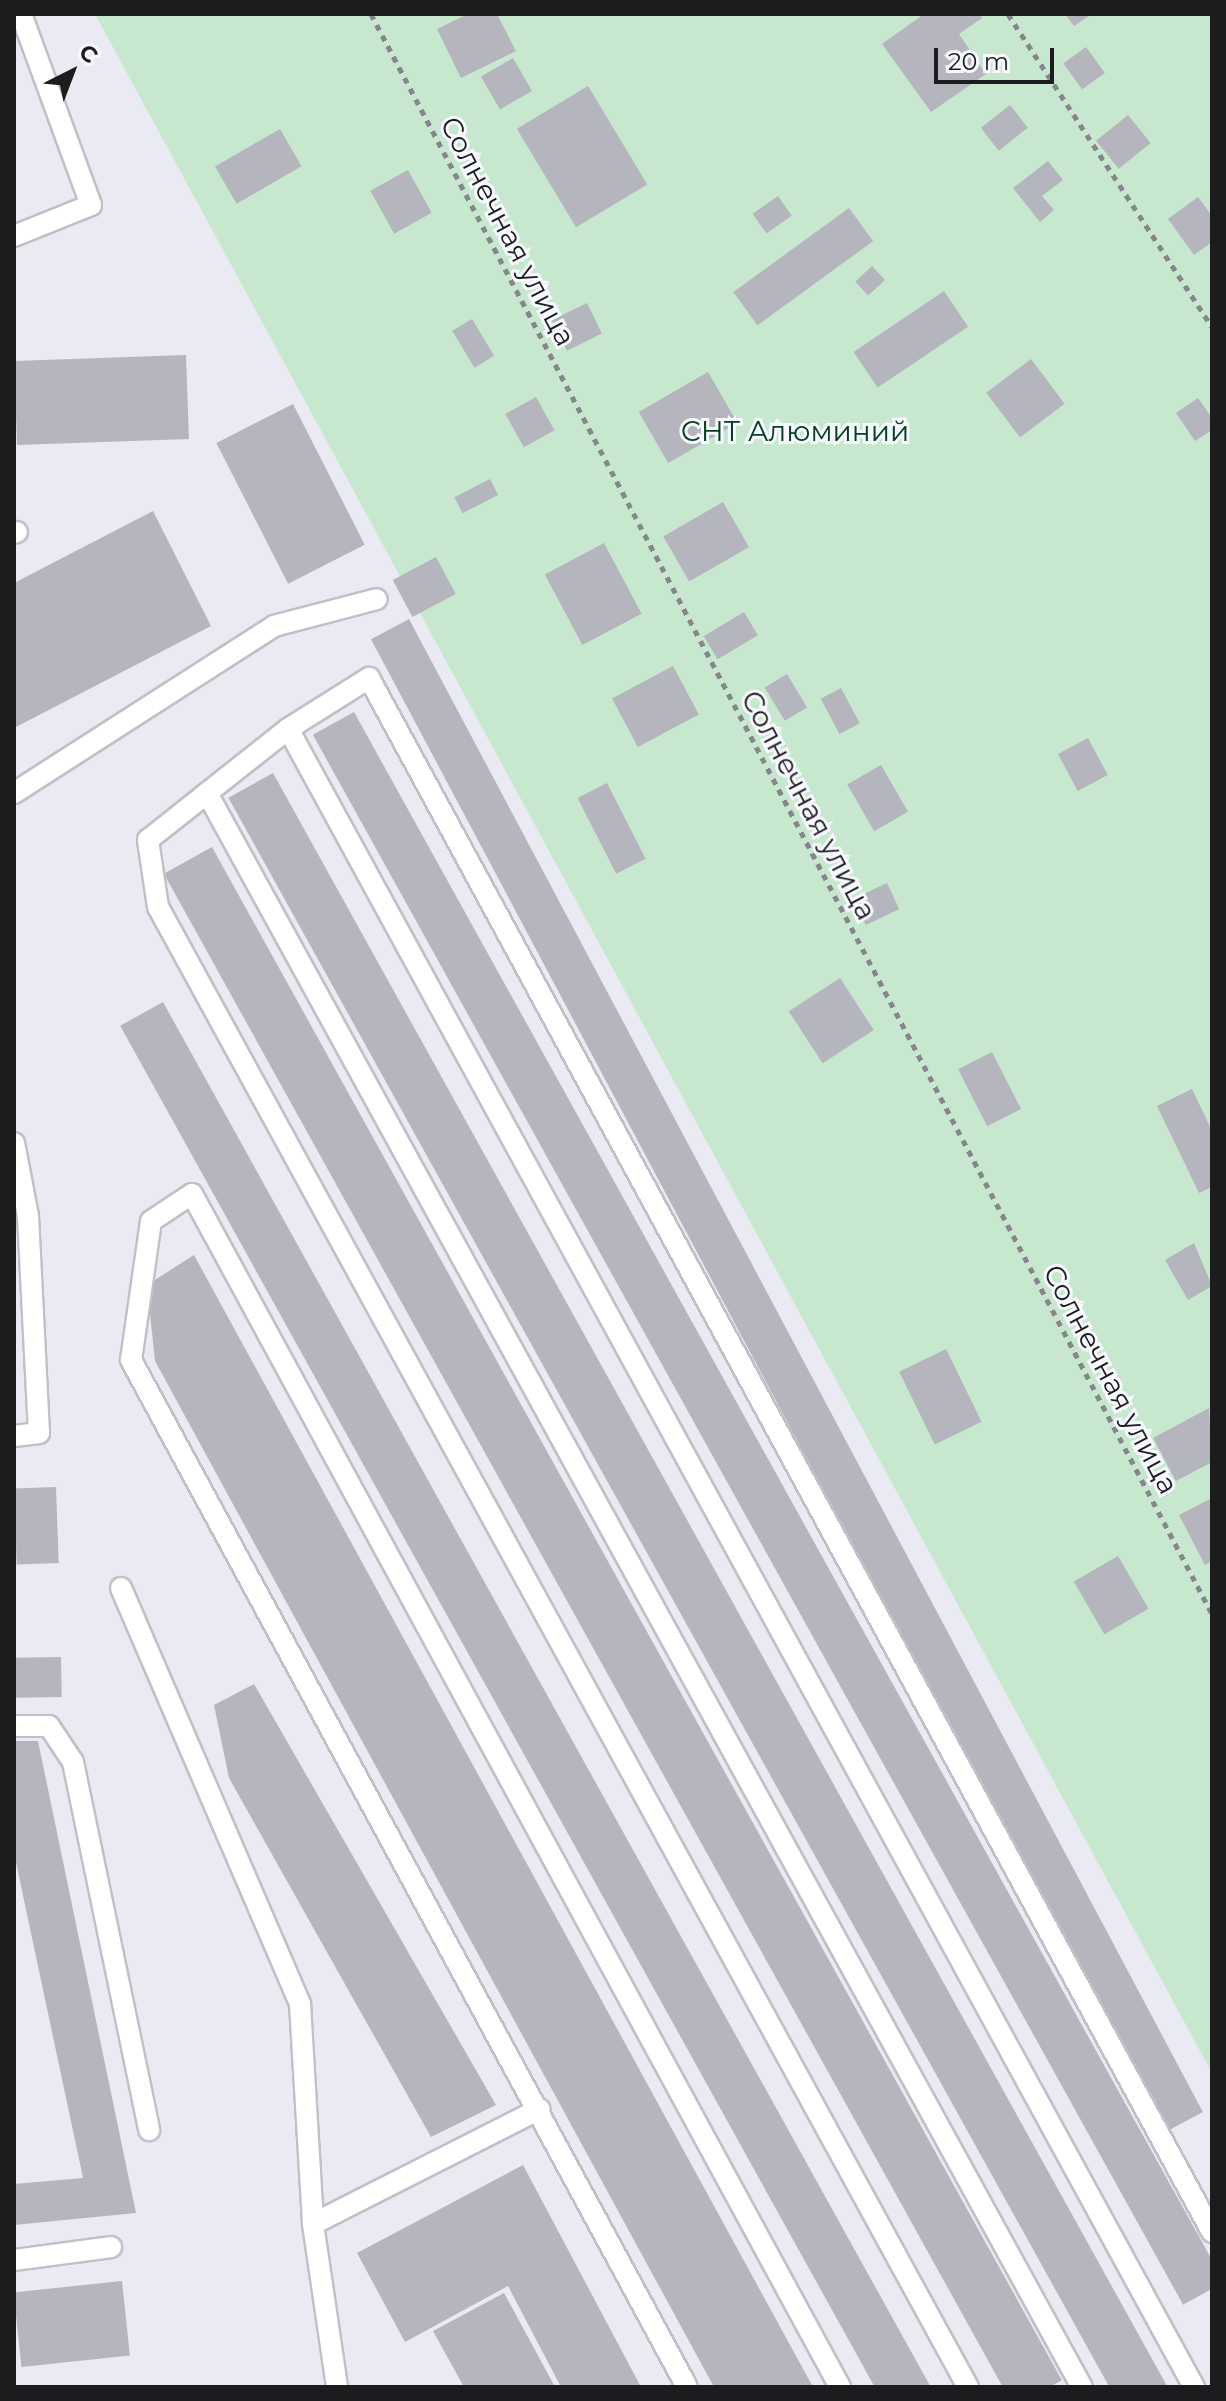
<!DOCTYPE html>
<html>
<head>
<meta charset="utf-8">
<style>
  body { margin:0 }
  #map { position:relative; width:1226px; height:2401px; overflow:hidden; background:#eaeaf3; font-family:Montserrat,sans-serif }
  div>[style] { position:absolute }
  .green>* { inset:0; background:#c7e7ce }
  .building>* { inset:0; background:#b5b5bd; transform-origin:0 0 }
  .path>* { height:5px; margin-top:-2.5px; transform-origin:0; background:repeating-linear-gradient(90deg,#86868c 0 6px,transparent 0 12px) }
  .roads { filter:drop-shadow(2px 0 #c0c0c8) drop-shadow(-2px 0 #c0c0c8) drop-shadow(0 2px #c0c0c8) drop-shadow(0 -2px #c0c0c8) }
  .lane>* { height:20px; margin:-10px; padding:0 10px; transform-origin:10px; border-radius:10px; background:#fff }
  span { translate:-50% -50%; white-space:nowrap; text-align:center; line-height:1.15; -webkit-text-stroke:6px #f8f8ff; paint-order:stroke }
  .street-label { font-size:28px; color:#1c1c1f }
  .park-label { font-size:28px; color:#04411d }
  .frame { position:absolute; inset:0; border:16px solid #1c1c1f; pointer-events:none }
  .north { position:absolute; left:32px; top:32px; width:80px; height:80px; -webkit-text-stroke:6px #f8f8ff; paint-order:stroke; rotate:42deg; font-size:22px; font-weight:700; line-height:32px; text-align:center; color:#1c1c1f }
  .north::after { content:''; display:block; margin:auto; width:28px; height:36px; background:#1c1c1f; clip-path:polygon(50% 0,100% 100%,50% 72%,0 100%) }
  .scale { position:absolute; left:934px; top:48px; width:120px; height:36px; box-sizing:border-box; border:4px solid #1c1c1f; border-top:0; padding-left:10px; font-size:24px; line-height:28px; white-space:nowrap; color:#1c1c1f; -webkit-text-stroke:6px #f8f8ff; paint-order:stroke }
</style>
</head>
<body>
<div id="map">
  <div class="green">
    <div style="clip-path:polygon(95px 14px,1212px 14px,1212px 2073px)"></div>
  </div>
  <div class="building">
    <div style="clip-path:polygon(468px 14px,497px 14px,516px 51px,461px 78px,437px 29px)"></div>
    <div style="clip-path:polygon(924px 14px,979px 14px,982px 18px,959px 34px,986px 74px,931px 112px,882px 44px)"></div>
    <div style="clip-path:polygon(1065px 14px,1092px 14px,1074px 26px)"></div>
    <div style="left:1086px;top:47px;width:32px;height:28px;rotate:54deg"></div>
    <div style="left:513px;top:58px;width:38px;height:37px;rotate:60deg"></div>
    <div style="left:588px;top:86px;width:115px;height:83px;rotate:59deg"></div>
    <div style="left:1010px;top:105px;width:29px;height:37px;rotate:52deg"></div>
    <div style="left:1128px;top:115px;width:36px;height:41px;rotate:51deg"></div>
    <div style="left:280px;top:129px;width:43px;height:75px;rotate:60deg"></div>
    <div style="clip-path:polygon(1048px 161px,1063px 180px,1042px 196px,1054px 210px,1040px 222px,1013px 188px)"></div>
    <div style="left:408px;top:170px;width:49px;height:43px;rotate:61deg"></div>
    <div style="left:778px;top:196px;width:24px;height:31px;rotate:55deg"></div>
    <div style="clip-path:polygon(1198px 197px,1212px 216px,1212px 242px,1194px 255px,1168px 219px)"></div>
    <div style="left:849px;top:208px;width:41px;height:143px;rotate:54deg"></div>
    <div style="left:872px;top:266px;width:19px;height:23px;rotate:47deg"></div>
    <div style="left:944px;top:291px;width:43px;height:109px;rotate:56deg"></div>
    <div style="left:587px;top:303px;width:34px;height:39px;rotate:64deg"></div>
    <div style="left:472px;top:319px;width:43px;height:23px;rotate:59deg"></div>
    <div style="left:186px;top:355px;width:84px;height:172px;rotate:88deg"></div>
    <div style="left:1031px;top:359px;width:56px;height:56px;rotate:53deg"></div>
    <div style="left:708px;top:372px;width:59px;height:80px;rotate:60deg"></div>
    <div style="left:536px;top:397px;width:38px;height:35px;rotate:61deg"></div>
    <div style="clip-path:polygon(1198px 398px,1212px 418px,1212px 430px,1195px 441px,1176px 413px)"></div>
    <div style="left:293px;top:404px;width:158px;height:86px;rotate:63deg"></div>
    <div style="left:490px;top:479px;width:18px;height:40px;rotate:63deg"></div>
    <div style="left:723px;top:502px;width:52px;height:69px;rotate:60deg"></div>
    <div style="clip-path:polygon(153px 511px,211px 626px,14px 728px,14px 583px)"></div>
    <div style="left:604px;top:543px;width:80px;height:67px;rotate:62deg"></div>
    <div style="left:436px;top:557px;width:42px;height:49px;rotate:62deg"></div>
    <div style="left:744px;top:612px;width:27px;height:47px;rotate:59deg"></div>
    <div style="left:409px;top:619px;width:1691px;height:43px;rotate:62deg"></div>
    <div style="left:673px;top:666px;width:55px;height:69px;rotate:62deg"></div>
    <div style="left:787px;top:674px;width:39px;height:26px;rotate:59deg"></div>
    <div style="left:841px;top:688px;width:40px;height:23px;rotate:62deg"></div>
    <div style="left:354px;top:712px;width:1795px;height:47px;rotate:61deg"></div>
    <div style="left:1088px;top:738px;width:42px;height:34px;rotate:62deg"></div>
    <div style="left:881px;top:765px;width:54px;height:39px;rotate:60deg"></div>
    <div style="left:273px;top:773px;width:1843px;height:51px;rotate:61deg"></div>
    <div style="left:607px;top:783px;width:85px;height:33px;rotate:63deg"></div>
    <div style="left:212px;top:847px;width:1753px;height:55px;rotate:61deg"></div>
    <div style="left:887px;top:883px;width:29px;height:37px;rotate:65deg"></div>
    <div style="left:840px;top:978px;width:62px;height:61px;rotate:57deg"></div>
    <div style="left:163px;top:1002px;width:1581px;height:49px;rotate:61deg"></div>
    <div style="left:992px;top:1052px;width:64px;height:38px;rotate:63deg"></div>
    <div style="clip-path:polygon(1192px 1089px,1212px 1131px,1212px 1187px,1199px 1193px,1157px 1106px)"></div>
    <div style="clip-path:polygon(1194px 1243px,1212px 1286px,1188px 1300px,1165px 1260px)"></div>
    <div style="clip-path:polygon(194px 1255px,813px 2387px,714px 2387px,155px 1361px,147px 1285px)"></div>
    <div style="left:946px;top:1349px;width:81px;height:52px;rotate:64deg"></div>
    <div style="clip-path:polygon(1209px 1408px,1212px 1462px,1176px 1481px,1153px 1438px)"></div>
    <div style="left:56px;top:1487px;width:76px;height:42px;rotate:88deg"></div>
    <div style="clip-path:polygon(1212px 1498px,1212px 1561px,1205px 1565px,1179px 1515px)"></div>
    <div style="left:1118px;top:1556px;width:61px;height:51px;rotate:60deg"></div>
    <div style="left:61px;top:1657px;width:40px;height:47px;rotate:89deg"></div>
    <div style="clip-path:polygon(254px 1684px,496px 2105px,431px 2137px,229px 1778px,214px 1705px)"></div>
    <div style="clip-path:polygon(14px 1741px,38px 1741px,136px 2213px,14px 2225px,14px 2184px,83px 2178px,14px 1853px)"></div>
    <div style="clip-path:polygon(523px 2165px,641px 2387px,561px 2387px,508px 2286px,405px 2342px,357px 2253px)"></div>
    <div style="left:122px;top:2281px;width:75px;height:109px;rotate:84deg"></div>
    <div style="clip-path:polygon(504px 2293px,555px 2387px,464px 2387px,433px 2331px)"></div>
  </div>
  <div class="path">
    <div style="left:371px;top:14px;width:1808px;rotate:62.27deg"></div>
    <div style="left:1008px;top:14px;width:374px;rotate:56.9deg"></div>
  </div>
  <div class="roads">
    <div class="lane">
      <div style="left:14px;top:236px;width:83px;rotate:-21.9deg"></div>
      <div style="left:91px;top:205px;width:203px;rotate:-110.1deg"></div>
      <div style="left:14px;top:533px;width:3px;rotate:-18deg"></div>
      <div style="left:14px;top:793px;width:309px;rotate:-32.7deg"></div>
      <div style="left:274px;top:626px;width:106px;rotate:-14.7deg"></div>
      <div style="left:207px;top:793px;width:103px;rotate:-38.3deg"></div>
      <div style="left:14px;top:1143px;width:74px;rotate:79.1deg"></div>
      <div style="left:28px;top:1216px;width:217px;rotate:87.1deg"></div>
      <div style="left:39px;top:1433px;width:25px;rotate:173deg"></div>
      <div style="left:121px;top:1588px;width:453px;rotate:66.7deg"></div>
      <div style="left:300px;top:2004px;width:220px;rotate:86.6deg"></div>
      <div style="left:313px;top:2224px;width:165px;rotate:81.6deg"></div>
      <div style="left:14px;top:1726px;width:35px"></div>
      <div style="left:49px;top:1726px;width:43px;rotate:56.3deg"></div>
      <div style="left:73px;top:1762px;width:376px;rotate:78.3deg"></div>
      <div style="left:313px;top:2224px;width:254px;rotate:-26.9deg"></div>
      <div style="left:14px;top:2260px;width:98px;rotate:-7.6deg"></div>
      <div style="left:687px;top:2387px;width:1168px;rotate:-118.43deg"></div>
      <div style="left:131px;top:1360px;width:140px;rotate:-81.8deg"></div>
      <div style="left:151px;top:1221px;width:49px;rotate:-33.4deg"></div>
      <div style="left:192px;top:1194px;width:1358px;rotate:61.49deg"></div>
      <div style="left:968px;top:2387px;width:1687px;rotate:-118.69deg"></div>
      <div style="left:158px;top:907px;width:68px;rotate:-98.5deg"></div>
      <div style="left:148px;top:840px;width:75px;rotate:-38.5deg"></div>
      <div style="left:207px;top:793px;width:1818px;rotate:61.24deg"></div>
      <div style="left:1194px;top:2387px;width:1889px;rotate:-118.65deg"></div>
      <div style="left:288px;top:729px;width:96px;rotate:-32.2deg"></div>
      <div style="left:369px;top:678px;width:1768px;rotate:61.52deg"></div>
    </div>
  </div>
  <div class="street-label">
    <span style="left:508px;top:231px;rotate:62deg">Солнечная улица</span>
    <span style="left:809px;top:805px;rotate:62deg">Солнечная улица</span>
    <span style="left:1111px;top:1379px;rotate:62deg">Солнечная улица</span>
  </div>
  <div class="park-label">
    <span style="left:795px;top:431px">СНТ Алюминий</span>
  </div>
  <div class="frame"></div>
  <div class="north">С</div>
  <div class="scale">20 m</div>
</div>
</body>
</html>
